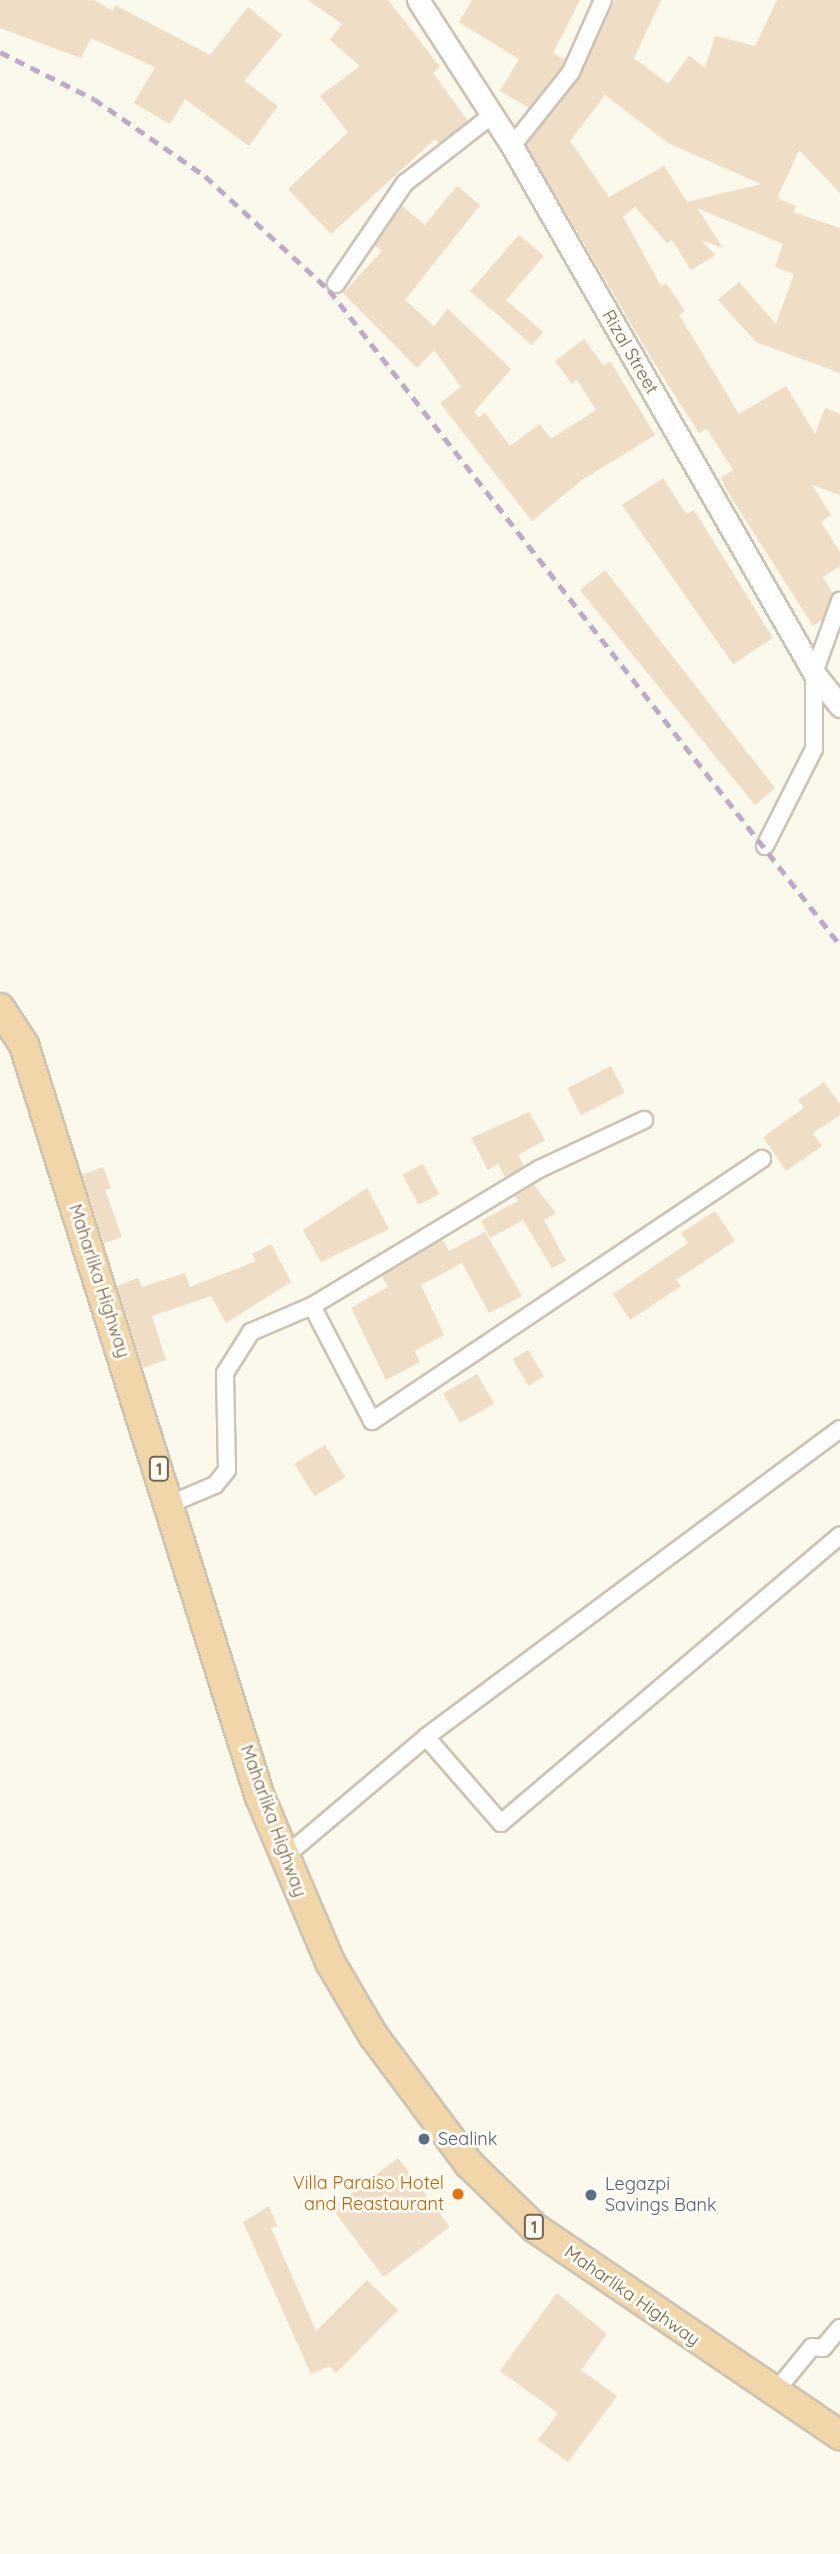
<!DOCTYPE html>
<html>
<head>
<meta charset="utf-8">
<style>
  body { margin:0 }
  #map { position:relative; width:840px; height:2554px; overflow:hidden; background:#fbf8ec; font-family:Quicksand,sans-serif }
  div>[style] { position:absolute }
  .building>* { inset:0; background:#efddc6; transform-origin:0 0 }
  .roads { filter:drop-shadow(2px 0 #cdc3b2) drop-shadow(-2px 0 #cdc3b2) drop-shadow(0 2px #cdc3b2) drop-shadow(0 -2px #cdc3b2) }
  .minor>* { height:16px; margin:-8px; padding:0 8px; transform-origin:8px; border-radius:8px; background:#fff }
  .tertiary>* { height:21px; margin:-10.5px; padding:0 10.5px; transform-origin:10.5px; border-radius:10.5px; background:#fff }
  .trunk>* { height:28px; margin:-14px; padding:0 14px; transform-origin:14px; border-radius:14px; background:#f1d6aa }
  .rail>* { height:5px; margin-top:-2.5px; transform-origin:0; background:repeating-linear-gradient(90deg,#beaac6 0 10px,transparent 0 17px) }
  .dots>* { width:19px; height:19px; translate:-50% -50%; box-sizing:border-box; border:4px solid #fefbf3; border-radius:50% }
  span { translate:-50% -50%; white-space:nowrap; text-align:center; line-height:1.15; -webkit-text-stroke:6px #fefbf3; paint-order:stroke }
  .shield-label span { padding:2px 5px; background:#fefbf3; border:2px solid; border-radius:5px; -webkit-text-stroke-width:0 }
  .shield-label { font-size:16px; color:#756450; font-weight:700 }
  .street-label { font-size:18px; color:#756450 }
  .service-label { font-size:18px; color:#4e5e75 }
  .left { translate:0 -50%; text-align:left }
  .food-label { font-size:18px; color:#c56008 }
  .right { translate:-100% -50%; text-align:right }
</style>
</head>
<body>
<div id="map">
  <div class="building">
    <div style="clip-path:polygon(0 0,94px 0,113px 11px,115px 5px,210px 55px,248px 7px,282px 35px,244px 81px,278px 106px,249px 146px,185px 99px,170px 124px,134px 103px,155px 67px,91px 38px,81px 58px,0 28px)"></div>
    <div style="clip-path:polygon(308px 0,388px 0,440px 67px,433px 73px,468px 121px,439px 143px,435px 139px,331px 234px,288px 189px,348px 132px,320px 96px,360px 66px,330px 40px,342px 24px)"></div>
    <div style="clip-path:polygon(472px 0,580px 0,553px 53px,565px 60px,562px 66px,529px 108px,500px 91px,519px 59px,459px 22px)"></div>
    <div style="clip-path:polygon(evenodd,615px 0,661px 0,634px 58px,668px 84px,689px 56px,705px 68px,715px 36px,755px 46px,777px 0,840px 0,840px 193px,799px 150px,777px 198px,796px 206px,793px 212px,840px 228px,840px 373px,756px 342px,718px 300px,739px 282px,776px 324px,794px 274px,775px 267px,783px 244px,697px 208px,723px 248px,701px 240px,715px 255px,691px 270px,672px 240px,667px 243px,635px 207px,623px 217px,661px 286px,666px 283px,685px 311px,679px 315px,739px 414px,786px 386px,815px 434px,825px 408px,840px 414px,840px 495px,812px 485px,831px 515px,821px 522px,840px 552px,840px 566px,823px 577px,833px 594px,822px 620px,813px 626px,729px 494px,721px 478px,733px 470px,707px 429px,699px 433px,656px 366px,526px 145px,579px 78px,615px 0,605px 95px,668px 143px,761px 184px,687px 202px,664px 166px,609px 197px,570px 141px,605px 95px)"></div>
    <div style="clip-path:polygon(457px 186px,480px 205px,405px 300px,434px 326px,448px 309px,511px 369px,474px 412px,479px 417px,485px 413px,510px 446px,540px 424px,551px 439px,596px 410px,577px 380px,572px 384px,555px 361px,584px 339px,604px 366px,610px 361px,655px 435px,582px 480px,532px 521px,440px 403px,461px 387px,434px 350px,417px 368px,343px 293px,382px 251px,375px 246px,402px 206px,425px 225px)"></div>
    <div style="clip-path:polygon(519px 235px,544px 256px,506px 300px,543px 332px,532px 345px,470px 291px)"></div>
    <div style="clip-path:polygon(663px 478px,686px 514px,694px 510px,773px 638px,733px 664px,622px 505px)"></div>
    <div style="clip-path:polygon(605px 570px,775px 788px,755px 805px,580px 590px)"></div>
    <div style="left:611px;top:1066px;width:30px;height:49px;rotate:63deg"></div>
    <div style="clip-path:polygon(824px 1082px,840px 1104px,840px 1115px,813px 1133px,822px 1146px,786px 1171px,763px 1137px,804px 1108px,798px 1100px)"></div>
    <div style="clip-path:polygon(529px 1112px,545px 1140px,518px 1155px,524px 1166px,505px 1177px,498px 1164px,488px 1170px,471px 1138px)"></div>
    <div style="left:423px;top:1164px;width:34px;height:23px;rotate:62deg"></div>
    <div style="clip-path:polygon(103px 1167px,111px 1188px,105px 1190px,122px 1237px,104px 1243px,82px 1175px)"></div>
    <div style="clip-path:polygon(534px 1185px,556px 1213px,544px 1220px,566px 1261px,552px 1268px,523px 1220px,490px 1238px,481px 1221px,518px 1201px,515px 1196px)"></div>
    <div style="clip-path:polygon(367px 1188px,389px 1229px,321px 1262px,303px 1230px)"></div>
    <div style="clip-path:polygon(715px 1211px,735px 1241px,676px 1280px,681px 1286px,630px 1320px,613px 1294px,688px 1243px,681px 1233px)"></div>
    <div style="clip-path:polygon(485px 1232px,522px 1296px,489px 1313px,462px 1263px,421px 1285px,444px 1335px,414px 1351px,420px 1362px,386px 1380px,351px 1308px,388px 1287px,382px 1276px,433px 1245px,443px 1240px,449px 1251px)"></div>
    <div style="clip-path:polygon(271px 1244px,291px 1282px,226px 1323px,211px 1296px,152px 1316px,166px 1360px,143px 1368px,117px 1286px,138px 1278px,142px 1287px,185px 1273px,190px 1287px,256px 1261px,252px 1254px)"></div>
    <div style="left:528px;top:1350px;width:31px;height:18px;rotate:59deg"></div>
    <div style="left:477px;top:1374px;width:34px;height:39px;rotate:60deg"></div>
    <div style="left:325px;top:1445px;width:38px;height:36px;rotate:58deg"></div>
    <div style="left:398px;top:2158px;width:86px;height:83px;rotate:53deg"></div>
    <div style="clip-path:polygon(269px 2206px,277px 2226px,271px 2228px,316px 2331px,367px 2280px,398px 2310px,336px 2373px,329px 2366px,311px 2374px,243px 2222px)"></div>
    <div style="clip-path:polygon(557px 2293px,607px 2334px,581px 2370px,617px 2396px,568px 2462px,538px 2440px,558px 2413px,500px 2371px)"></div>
  </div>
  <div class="roads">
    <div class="minor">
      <div style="left:512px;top:146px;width:95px;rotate:-51.4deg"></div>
      <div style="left:571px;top:72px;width:79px;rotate:-66deg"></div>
      <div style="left:336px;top:284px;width:122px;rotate:-55.7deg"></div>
      <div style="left:405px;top:183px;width:109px;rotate:-37.9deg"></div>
      <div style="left:765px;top:846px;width:109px;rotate:-63.2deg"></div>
      <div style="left:814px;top:749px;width:76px;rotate:-90deg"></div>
      <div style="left:814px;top:673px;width:77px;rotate:-70.1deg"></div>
      <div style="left:312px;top:1306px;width:130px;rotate:62.4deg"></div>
      <div style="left:372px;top:1421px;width:470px;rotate:-33.9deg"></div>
      <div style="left:170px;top:1504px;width:49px;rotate:-22.9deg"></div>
      <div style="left:215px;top:1485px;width:19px;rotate:-51deg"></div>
      <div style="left:227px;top:1470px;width:97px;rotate:-91.2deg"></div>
      <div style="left:225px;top:1373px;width:49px;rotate:-57.6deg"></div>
      <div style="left:251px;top:1332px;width:66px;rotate:-23.1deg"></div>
      <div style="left:312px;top:1306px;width:265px;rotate:-31.1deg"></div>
      <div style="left:539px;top:1169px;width:116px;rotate:-25deg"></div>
      <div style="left:426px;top:1737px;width:114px;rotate:48.9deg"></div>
      <div style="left:501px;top:1823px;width:445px;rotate:-40.3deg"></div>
      <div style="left:283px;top:1858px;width:187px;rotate:-40.2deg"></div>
      <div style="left:426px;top:1737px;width:516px;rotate:-36.65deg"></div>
      <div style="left:775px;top:2392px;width:58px;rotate:-50.6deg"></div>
      <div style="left:812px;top:2347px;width:11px;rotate:5deg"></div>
      <div style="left:823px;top:2348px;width:26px;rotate:-50deg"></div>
    </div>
    <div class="tertiary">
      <div style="left:418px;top:0;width:174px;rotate:57.2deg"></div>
      <div style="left:512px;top:146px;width:607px;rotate:60.18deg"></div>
      <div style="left:814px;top:673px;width:42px;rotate:51.8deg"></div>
    </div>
    <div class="trunk">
      <div style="left:0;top:1008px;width:44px;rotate:57deg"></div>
      <div style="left:24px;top:1045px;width:788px;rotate:72.58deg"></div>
      <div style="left:260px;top:1797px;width:179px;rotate:67deg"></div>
      <div style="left:330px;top:1962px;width:85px;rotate:59.5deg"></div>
      <div style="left:373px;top:2035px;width:161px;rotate:53.3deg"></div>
      <div style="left:469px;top:2164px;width:92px;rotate:44.1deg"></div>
      <div style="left:535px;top:2228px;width:369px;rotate:34.2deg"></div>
    </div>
  </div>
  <div class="rail">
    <div style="left:0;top:52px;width:105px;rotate:26.6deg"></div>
    <div style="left:94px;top:99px;width:135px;rotate:34.7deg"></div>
    <div style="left:205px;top:176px;width:168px;rotate:42.6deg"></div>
    <div style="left:329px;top:290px;width:831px;rotate:52.04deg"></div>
  </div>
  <div class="dots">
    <div style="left:424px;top:2139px;background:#5c6f8a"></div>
    <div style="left:458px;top:2194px;background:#e8710a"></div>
    <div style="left:591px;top:2195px;background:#5c6f8a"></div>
  </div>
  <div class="shield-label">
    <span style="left:159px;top:1469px">1</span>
    <span style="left:534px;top:2227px">1</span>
  </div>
  <div class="street-label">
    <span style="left:630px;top:352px;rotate:60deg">Rizal Street</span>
    <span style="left:99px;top:1281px;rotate:72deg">Maharlika Highway</span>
    <span style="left:273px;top:1821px;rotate:70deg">Maharlika Highway</span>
    <span style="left:632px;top:2296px;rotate:35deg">Maharlika Highway</span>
  </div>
  <div class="service-label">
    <span class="left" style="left:438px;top:2139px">Sealink</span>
    <span class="left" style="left:605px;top:2195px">Legazpi<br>Savings Bank</span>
  </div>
  <div class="food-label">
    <span class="right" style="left:444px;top:2194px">Villa Paraiso Hotel<br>and Reastaurant</span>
  </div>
</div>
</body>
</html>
